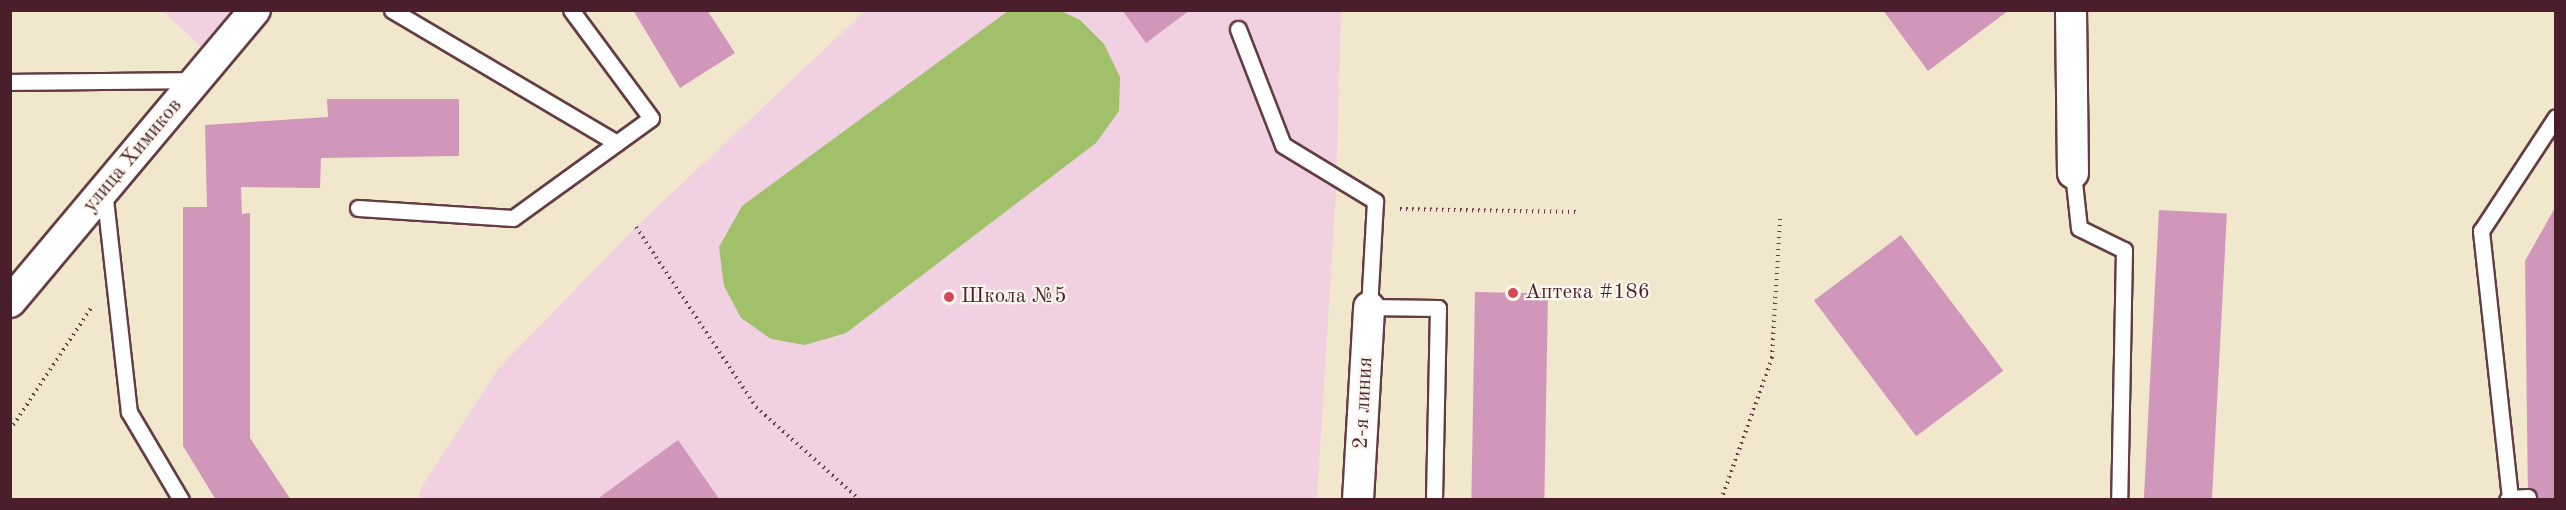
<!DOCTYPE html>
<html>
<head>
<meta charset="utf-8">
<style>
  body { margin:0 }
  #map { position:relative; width:2566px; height:510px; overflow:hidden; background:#f1e7cc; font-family:"Old Standard TT",serif }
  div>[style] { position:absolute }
  .built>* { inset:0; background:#f1d0e2 }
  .green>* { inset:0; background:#a0c16a }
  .building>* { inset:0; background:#d197ba; transform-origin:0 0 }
  .path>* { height:4px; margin-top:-2px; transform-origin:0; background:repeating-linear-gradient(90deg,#633d43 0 1.5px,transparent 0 6px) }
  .roads { filter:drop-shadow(2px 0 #633d43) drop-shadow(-2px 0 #633d43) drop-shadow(0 2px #633d43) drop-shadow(0 -2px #633d43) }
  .service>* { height:15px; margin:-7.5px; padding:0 7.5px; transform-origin:7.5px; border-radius:7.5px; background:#fff }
  .minor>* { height:30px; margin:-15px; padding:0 15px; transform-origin:15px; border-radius:15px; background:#fff }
  .dots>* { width:16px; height:16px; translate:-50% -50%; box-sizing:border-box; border:3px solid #fbf7ec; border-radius:50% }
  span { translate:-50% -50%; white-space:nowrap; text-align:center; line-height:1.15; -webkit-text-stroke:4.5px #fbf7ec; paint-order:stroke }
  .street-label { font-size:21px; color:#4a1f2b }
  .poi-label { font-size:21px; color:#4a1f2b }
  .left { translate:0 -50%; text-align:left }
  .frame { position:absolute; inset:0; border:12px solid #4a1f2b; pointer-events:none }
</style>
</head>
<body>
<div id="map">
  <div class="built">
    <div style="clip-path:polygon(163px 11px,255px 11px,214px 59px)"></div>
    <div style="clip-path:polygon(865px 11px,1341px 11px,1336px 190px,1317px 499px,418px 500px,421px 488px,499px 368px,636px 227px)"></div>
  </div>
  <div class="green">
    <div style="clip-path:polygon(1008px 11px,1061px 11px,1080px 20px,1104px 44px,1120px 77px,1119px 111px,1096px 143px,846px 333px,805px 345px,771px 339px,741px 318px,724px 286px,719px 247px,742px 206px)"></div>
  </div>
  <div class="building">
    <div style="clip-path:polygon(633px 10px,707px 10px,735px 53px,680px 88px)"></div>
    <div style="clip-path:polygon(1122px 10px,1190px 10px,1146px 43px)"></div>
    <div style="clip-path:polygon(1883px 10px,2009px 10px,1928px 71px)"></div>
    <div style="clip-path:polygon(327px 99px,459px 99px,459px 156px,321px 158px,320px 188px,241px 187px,242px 214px,250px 213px,250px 438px,291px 500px,216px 500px,183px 446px,183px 207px,207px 207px,205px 125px,328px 117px)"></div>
    <div style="clip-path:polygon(2556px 206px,2556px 500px,2528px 500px,2525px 261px)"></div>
    <div style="left:2159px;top:210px;width:68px;height:290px;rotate:3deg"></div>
    <div style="left:1901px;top:235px;width:170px;height:109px;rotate:53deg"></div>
    <div style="left:1475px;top:292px;width:73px;height:208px;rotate:1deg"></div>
    <div style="clip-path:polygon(678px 440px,720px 500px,596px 500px)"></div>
  </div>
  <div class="path">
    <div style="left:1400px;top:209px;width:178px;rotate:1deg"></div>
    <div style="left:636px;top:227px;width:216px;rotate:56.3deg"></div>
    <div style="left:756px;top:407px;width:140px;rotate:41.8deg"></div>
    <div style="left:10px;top:430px;width:146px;rotate:-56.4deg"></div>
    <div style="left:1721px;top:500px;width:151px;rotate:-70.2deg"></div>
    <div style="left:1772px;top:358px;width:140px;rotate:-86.7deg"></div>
  </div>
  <div class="roads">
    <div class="service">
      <div style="left:392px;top:10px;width:261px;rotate:30.6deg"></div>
      <div style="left:1238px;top:29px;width:124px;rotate:68.8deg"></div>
      <div style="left:1283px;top:145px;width:108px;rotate:31.3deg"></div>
      <div style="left:1375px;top:201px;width:106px;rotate:93.2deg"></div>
      <div style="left:1369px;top:307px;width:69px;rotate:0.8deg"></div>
      <div style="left:1438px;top:308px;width:192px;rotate:91.2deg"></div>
      <div style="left:10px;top:82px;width:186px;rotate:-0.6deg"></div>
      <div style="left:2073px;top:173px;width:55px;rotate:83.8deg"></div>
      <div style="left:2079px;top:228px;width:50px;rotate:26.1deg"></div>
      <div style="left:2124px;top:250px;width:250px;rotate:91.1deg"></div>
      <div style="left:104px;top:190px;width:223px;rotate:83.6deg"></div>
      <div style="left:129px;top:412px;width:102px;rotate:59.4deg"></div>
      <div style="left:358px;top:208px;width:155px;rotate:3.7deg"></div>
      <div style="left:513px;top:218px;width:170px;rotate:-35.9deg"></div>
      <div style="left:651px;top:118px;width:134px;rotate:-126.5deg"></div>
      <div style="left:2510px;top:498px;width:18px;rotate:-3deg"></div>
      <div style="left:2507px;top:500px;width:4px;rotate:-34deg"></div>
      <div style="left:2510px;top:498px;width:269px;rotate:-96.2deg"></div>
      <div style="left:2481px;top:231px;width:136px;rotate:-56.7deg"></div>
    </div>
    <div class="minor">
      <div style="left:2071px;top:10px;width:163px;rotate:89.3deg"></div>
      <div style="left:10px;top:302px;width:381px;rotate:-50deg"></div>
      <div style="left:1358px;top:500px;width:193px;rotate:-86.7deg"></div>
    </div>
  </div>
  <div class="dots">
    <div style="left:1513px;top:293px;background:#d1495b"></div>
    <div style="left:949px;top:297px;background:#d1495b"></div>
  </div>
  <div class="street-label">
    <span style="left:133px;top:156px;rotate:-50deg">улица Химиков</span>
    <span style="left:1364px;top:403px;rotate:-87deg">2-я линия</span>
  </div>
  <div class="poi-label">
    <span class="left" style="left:1525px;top:293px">Аптека #186</span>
    <span class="left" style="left:961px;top:297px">Школа №5</span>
  </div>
  <div class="frame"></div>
</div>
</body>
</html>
